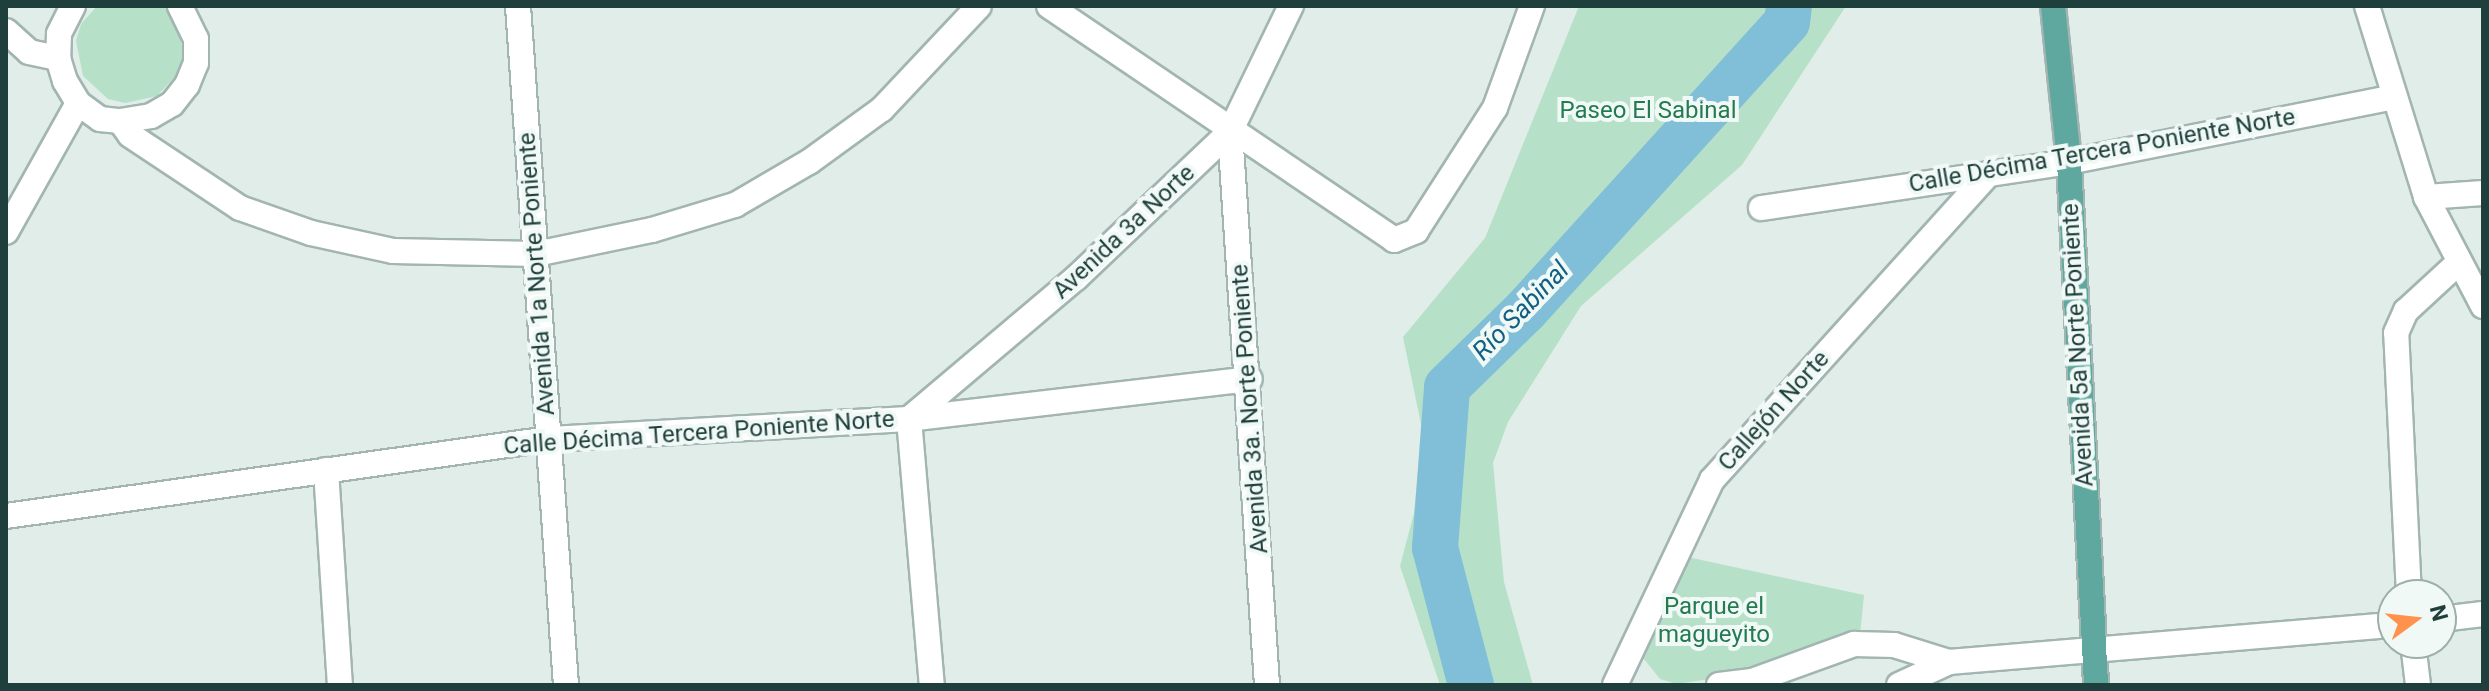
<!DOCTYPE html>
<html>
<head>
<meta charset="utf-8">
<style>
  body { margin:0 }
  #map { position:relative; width:2489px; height:691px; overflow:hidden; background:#e0ede9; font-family:Roboto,sans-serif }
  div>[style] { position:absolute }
  .green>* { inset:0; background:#b6e1c8 }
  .river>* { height:46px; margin:-23px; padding:0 23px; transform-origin:23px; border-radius:23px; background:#81bfd9 }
  .roads { filter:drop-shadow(2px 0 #a2b5b1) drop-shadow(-2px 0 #a2b5b1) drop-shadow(0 2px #a2b5b1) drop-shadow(0 -2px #a2b5b1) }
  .minor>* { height:24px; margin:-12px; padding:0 12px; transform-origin:12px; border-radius:12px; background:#fff }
  .major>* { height:24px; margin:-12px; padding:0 12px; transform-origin:12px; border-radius:12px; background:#5fa8a0 }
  span { translate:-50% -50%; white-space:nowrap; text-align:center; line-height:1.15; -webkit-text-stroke:8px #f1f9f6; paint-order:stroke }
  .park-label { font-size:24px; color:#247b52 }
  .street-label { font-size:24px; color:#1e3f3b }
  .water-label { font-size:26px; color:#115f82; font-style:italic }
  .frame { position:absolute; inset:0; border:8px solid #1e3f3b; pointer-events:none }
  .north { position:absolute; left:2377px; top:579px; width:80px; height:80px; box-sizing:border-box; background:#f1f9f6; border:2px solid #9dafab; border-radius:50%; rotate:75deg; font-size:22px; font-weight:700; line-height:32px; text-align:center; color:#1e3f3b }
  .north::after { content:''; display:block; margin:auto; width:28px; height:36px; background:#ff924c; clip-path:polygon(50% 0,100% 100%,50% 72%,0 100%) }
</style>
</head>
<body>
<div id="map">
  <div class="green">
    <div style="clip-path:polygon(97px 6px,163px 6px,175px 19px,184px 54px,180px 71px,157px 96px,125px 103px,108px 99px,83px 76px,76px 41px,81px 24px)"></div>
    <div style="clip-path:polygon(1579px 6px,1846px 6px,1742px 165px,1581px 306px,1508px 422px,1493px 463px,1504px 582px,1533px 685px,1440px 685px,1400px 566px,1414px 513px,1422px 429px,1403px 337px,1485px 238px)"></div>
    <div style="clip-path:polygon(1683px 556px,1864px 595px,1860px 635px,1755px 672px,1677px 684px,1660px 679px,1640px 654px)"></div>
  </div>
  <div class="river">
    <div style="left:1471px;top:685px;width:142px;rotate:-104.7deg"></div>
    <div style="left:1435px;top:548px;width:161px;rotate:-85.7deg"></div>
    <div style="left:1447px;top:387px;width:109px;rotate:-44.3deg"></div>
    <div style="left:1525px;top:311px;width:390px;rotate:-47.8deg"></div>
    <div style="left:1787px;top:22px;width:16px;rotate:-83deg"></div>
  </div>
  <div class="roads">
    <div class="minor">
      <div style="left:73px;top:6px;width:31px;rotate:117deg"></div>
      <div style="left:59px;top:34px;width:24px;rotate:92deg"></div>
      <div style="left:58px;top:58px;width:24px;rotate:73deg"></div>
      <div style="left:65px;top:81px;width:26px;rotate:59deg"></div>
      <div style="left:78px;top:103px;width:27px;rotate:36deg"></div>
      <div style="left:100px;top:119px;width:20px;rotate:6deg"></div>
      <div style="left:120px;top:121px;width:31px;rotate:-9deg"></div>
      <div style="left:151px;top:116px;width:24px;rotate:-30deg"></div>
      <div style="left:172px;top:104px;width:24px;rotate:-52deg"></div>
      <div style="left:187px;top:85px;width:24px;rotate:-68deg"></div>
      <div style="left:196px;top:63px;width:24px;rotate:-90deg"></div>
      <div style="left:196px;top:39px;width:37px;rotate:-116deg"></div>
      <div style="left:518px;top:6px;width:681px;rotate:85.96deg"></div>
      <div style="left:1049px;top:6px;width:417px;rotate:34.1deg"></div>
      <div style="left:1394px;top:240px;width:24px;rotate:-22deg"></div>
      <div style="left:1416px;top:231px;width:146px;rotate:-57.3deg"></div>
      <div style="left:1495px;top:108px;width:109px;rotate:-70.1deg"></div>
      <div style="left:2367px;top:6px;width:200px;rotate:72.8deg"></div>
      <div style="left:2426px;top:197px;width:123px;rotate:62.4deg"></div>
      <div style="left:6px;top:31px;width:31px;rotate:42deg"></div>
      <div style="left:29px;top:52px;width:30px;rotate:12deg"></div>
      <div style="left:120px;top:121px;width:17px;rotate:54deg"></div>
      <div style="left:130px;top:135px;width:132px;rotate:33.6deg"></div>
      <div style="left:240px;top:208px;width:75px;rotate:19.4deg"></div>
      <div style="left:311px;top:233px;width:84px;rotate:12.4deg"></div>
      <div style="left:393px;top:251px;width:143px;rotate:1.2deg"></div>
      <div style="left:536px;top:254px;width:118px;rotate:-11.7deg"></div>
      <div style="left:652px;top:230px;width:87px;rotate:-16.8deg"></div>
      <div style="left:735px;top:205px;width:86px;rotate:-30.2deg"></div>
      <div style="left:809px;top:162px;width:90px;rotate:-36deg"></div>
      <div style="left:882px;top:109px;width:141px;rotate:-46.7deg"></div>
      <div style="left:1230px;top:132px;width:554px;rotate:86.17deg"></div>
      <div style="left:2426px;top:197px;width:57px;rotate:-4deg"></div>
      <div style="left:1761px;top:208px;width:311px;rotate:-8.5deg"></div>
      <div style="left:2069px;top:162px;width:330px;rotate:-11.3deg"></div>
      <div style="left:6px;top:232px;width:148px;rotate:-60.8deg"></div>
      <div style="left:909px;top:419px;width:219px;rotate:-40.2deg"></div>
      <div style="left:1076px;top:278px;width:212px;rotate:-43.5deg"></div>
      <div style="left:1230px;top:132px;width:140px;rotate:-64.2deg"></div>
      <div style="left:909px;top:419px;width:267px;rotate:85.1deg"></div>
      <div style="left:326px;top:470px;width:215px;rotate:86.3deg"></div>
      <div style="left:6px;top:516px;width:548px;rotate:-8.07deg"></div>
      <div style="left:549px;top:439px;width:361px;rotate:-3.2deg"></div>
      <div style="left:909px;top:419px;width:343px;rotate:-6.7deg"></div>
      <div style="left:2409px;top:595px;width:262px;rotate:-92.8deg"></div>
      <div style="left:2396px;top:333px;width:24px;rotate:-66deg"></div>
      <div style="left:2406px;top:311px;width:71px;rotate:-42.7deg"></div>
      <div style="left:2441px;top:619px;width:42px;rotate:-6.8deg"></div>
      <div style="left:2413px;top:643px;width:42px;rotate:83.2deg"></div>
      <div style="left:1615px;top:685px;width:227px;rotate:-64.7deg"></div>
      <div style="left:1712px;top:480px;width:411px;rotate:-47.9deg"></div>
      <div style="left:1719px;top:685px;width:33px;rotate:-7deg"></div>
      <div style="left:1752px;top:681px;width:109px;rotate:-19.9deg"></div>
      <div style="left:1854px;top:644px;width:40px;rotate:1.4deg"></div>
      <div style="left:1894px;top:645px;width:58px;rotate:17.2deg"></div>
      <div style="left:1899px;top:685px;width:55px;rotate:-24.7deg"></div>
      <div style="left:1949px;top:662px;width:446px;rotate:-4.8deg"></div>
    </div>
    <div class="major">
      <div style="left:2053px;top:6px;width:157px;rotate:84.1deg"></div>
      <div style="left:2069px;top:162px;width:524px;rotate:87.04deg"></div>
    </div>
  </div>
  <div class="park-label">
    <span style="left:1648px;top:111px">Paseo El Sabinal</span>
    <span style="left:1714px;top:621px">Parque el<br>magueyito</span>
  </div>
  <div class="street-label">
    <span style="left:2102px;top:151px;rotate:-10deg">Calle Décima Tercera Poniente Norte</span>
    <span style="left:1124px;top:232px;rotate:-43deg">Avenida 3a Norte</span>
    <span style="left:537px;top:274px;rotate:-94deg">Avenida 1a Norte Poniente</span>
    <span style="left:2078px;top:345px;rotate:-93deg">Avenida 5a Norte Poniente</span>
    <span style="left:1250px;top:409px;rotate:-94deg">Avenida 3a. Norte Poniente</span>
    <span style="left:1774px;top:411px;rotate:-48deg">Callejón Norte</span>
    <span style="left:699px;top:433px;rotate:-4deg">Calle Décima Tercera Poniente Norte</span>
  </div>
  <div class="water-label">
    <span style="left:1521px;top:311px;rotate:-46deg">Río Sabinal</span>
  </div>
  <div class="frame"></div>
  <div class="north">N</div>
</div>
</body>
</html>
